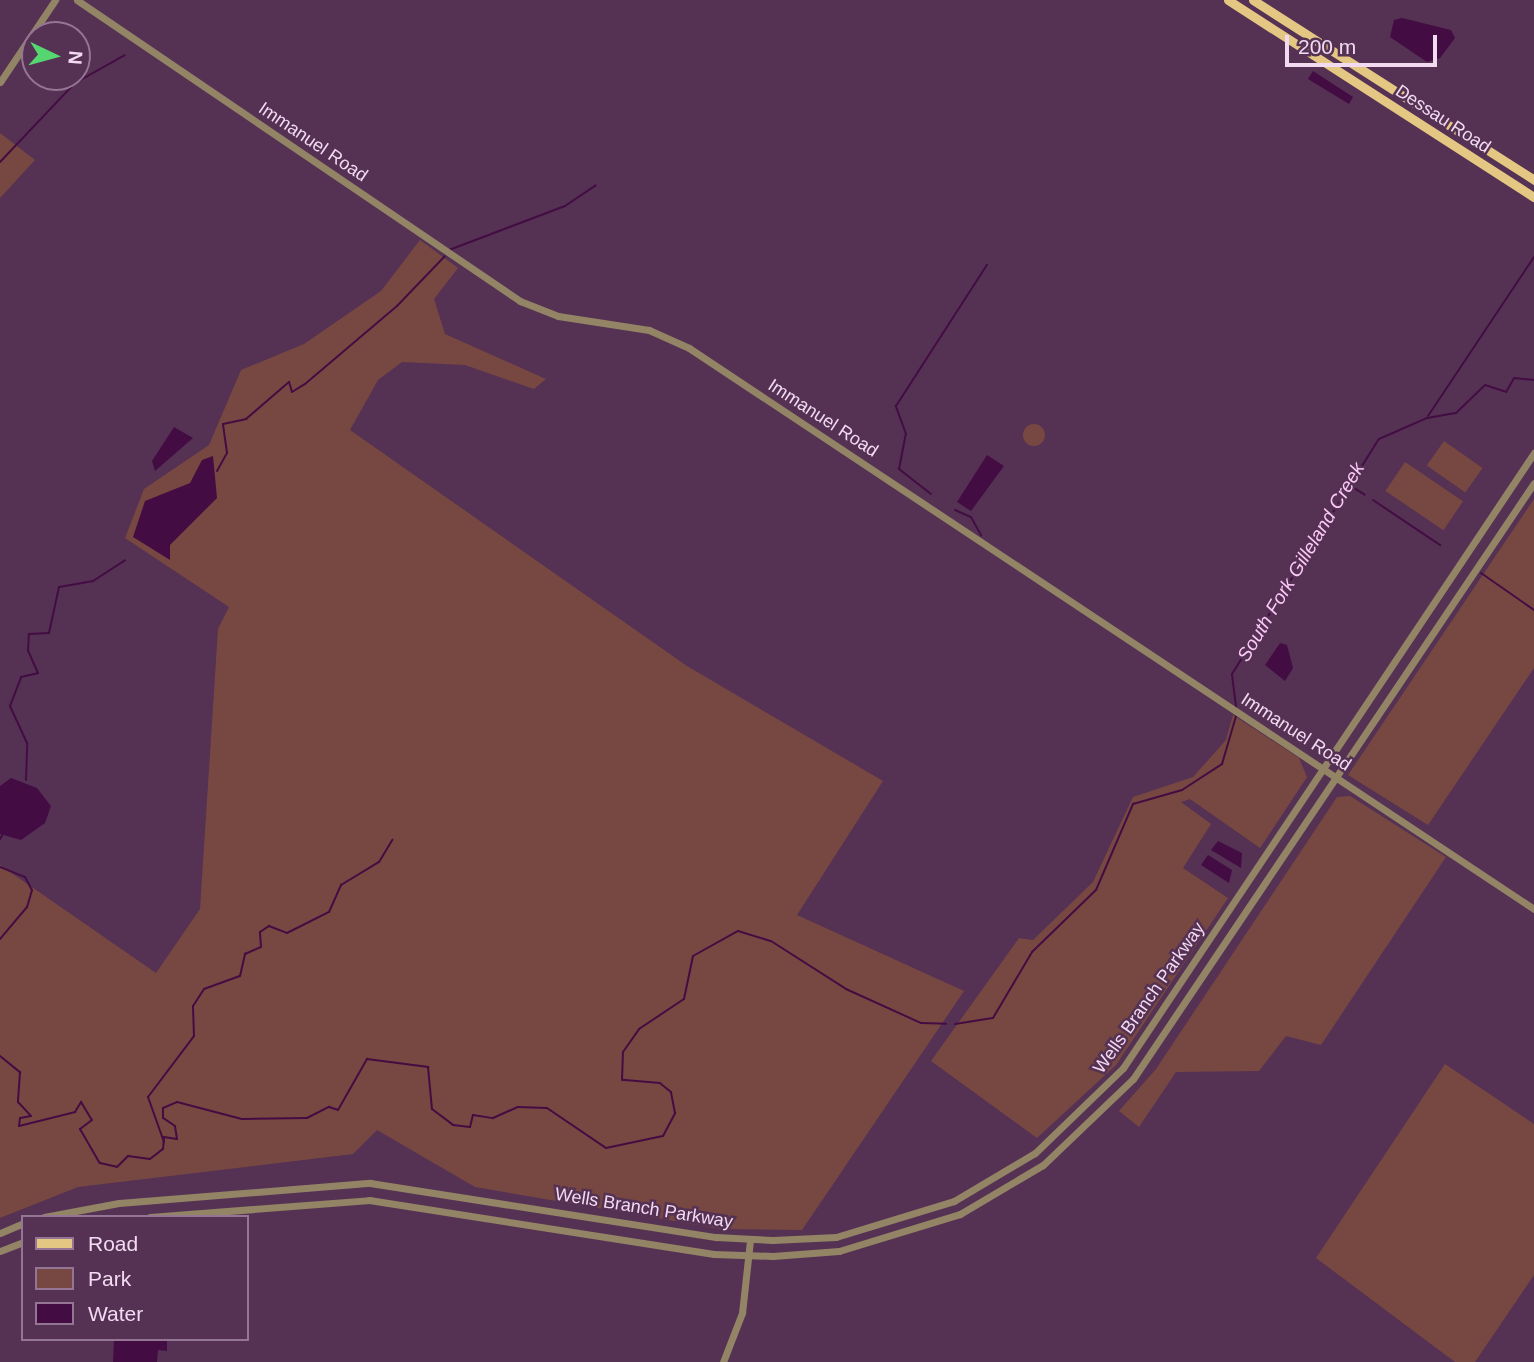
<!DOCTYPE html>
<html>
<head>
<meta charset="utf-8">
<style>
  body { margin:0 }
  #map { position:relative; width:1534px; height:1362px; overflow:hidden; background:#553154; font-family:Helvetica,sans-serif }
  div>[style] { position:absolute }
  .green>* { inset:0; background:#774841; transform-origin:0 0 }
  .round { border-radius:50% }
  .water>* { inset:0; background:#430d43 }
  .stream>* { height:2px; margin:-1px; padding:0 1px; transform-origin:1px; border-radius:1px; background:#430d43 }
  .minor>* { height:7px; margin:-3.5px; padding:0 3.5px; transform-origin:3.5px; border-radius:3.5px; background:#928464 }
  .major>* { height:9px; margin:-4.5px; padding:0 4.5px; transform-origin:4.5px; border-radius:4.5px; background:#e3c782 }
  span { translate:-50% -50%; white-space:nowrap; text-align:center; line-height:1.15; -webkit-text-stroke:5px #553154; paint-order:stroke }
  .street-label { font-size:18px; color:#f2dbf1 }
  .water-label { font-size:19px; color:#fccaf9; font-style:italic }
  .legend { position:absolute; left:21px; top:1215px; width:228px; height:126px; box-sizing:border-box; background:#553154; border:2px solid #947593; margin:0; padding:9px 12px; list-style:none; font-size:21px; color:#f2dbf1 }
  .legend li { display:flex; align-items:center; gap:14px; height:35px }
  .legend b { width:35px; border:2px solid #947593 }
  .north { position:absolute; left:21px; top:21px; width:70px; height:70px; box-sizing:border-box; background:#553154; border:2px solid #947593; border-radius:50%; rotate:95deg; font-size:19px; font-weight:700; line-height:28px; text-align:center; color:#f2dbf1 }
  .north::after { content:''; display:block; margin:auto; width:24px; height:32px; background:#55d671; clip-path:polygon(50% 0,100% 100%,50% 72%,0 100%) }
  .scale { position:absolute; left:1285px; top:35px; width:152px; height:32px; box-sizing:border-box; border:4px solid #f2dbf1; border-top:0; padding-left:9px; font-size:21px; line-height:24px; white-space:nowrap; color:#f2dbf1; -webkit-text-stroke:5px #553154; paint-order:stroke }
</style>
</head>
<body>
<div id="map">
  <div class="green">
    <div style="clip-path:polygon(0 133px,35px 160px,0 198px)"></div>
    <div style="clip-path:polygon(420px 240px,458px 268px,434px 299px,445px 334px,546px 379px,534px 389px,465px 365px,402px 362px,378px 380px,350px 430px,687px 666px,883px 781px,797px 915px,964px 991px,802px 1230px,721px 1229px,475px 1187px,377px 1130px,353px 1154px,78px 1187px,0 1218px,0 865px,156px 973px,200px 909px,218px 629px,229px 607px,125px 538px,144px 489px,209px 445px,241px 370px,304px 344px,381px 291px)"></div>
    <div class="round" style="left:1023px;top:424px;width:22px;height:22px"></div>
    <div style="left:1444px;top:441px;width:47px;height:30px;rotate:35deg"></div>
    <div style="left:1405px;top:462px;width:70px;height:35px;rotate:34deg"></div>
    <div style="clip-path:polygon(1534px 499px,1534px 668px,1428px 825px,1348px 775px)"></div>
    <div style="clip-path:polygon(1233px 715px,1299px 758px,1307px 777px,1260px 848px,1190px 799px,1181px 802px,1211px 824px,1183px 868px,1228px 898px,1116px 1065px,1037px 1138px,931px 1061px,1019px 938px,1033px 940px,1093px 882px,1133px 797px,1193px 777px,1226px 740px)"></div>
    <div style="clip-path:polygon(1350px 796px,1446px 857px,1321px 1045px,1286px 1036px,1259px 1071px,1176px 1072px,1139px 1127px,1119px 1111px,1156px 1069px,1337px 797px)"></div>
    <div style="clip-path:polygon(1445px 1064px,1534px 1124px,1534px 1275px,1475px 1362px,1455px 1362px,1316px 1258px)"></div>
  </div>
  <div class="water">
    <div style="clip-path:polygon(1402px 18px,1451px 30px,1455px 38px,1440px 58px,1427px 62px,1390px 37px,1394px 20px)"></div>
    <div style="clip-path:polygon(1313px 71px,1353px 97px,1349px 104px,1308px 79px)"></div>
    <div style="clip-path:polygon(174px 427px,193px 438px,155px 471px,152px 461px)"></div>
    <div style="clip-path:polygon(987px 455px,1004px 466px,971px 511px,957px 502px)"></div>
    <div style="clip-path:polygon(213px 456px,217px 498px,170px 545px,170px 560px,133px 537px,145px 501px,190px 483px,202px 460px)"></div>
    <div style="clip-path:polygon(1280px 643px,1287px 645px,1293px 668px,1285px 681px,1265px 665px)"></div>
    <div style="clip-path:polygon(11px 778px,37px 788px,51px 806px,45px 823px,21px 840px,0 834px,0 786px)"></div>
    <div style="clip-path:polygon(1218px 841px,1242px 853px,1241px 868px,1211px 850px)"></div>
    <div style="clip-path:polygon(1208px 855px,1232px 870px,1229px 883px,1201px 865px)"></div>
    <div style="clip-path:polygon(114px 1339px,167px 1339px,167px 1351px,158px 1350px,157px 1362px,113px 1362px)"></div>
  </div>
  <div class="stream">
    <div style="left:0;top:162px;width:109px;rotate:-46.5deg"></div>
    <div style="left:75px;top:83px;width:57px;rotate:-29.2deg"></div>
    <div style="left:449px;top:250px;width:124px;rotate:-20.8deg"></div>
    <div style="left:565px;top:206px;width:37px;rotate:-34deg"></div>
    <div style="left:1428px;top:416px;width:191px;rotate:-56.3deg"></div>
    <div style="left:217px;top:471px;width:21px;rotate:-61deg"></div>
    <div style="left:227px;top:453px;width:29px;rotate:-98deg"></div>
    <div style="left:223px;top:424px;width:24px;rotate:-12deg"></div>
    <div style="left:246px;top:419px;width:57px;rotate:-40.7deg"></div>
    <div style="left:289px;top:382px;width:10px;rotate:73deg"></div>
    <div style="left:292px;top:392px;width:15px;rotate:-32deg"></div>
    <div style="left:305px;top:384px;width:121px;rotate:-40.3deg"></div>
    <div style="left:397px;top:306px;width:69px;rotate:-46.2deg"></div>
    <div style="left:1346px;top:483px;width:22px;rotate:32deg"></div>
    <div style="left:931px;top:494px;width:41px;rotate:-142deg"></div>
    <div style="left:899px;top:469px;width:36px;rotate:-79deg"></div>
    <div style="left:906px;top:434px;width:30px;rotate:-110deg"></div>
    <div style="left:896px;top:406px;width:168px;rotate:-57.2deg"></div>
    <div style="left:1373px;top:500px;width:81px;rotate:33.9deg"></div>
    <div style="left:955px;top:510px;width:17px;rotate:24deg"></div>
    <div style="left:971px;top:517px;width:21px;rotate:61deg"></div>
    <div style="left:1481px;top:573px;width:65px;rotate:34.9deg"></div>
    <div style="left:1236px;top:707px;width:33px;rotate:-97deg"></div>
    <div style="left:1232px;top:674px;width:277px;rotate:-58deg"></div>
    <div style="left:1379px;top:439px;width:52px;rotate:-23.6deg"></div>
    <div style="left:1427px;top:418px;width:29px;rotate:-10deg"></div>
    <div style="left:1456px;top:413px;width:40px;rotate:-44deg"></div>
    <div style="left:1485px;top:385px;width:22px;rotate:18deg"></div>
    <div style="left:1506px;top:392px;width:16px;rotate:-60deg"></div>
    <div style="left:1514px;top:378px;width:20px;rotate:6deg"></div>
    <div style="left:26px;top:780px;width:37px;rotate:-88deg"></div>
    <div style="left:27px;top:743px;width:41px;rotate:-114.7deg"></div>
    <div style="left:10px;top:706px;width:31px;rotate:-69deg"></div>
    <div style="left:21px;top:677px;width:17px;rotate:-13deg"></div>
    <div style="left:38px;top:673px;width:24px;rotate:-114deg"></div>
    <div style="left:28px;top:651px;width:17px;rotate:-87deg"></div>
    <div style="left:29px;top:634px;width:20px;rotate:-3deg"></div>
    <div style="left:49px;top:633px;width:47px;rotate:-77.7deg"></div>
    <div style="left:59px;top:587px;width:35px;rotate:-10deg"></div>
    <div style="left:93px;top:581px;width:38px;rotate:-33deg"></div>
    <div style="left:0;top:839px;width:6px;rotate:-59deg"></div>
    <div style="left:0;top:867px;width:27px;rotate:22deg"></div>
    <div style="left:25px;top:877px;width:15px;rotate:62deg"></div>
    <div style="left:32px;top:890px;width:18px;rotate:106deg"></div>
    <div style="left:27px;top:907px;width:42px;rotate:130.2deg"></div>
    <div style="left:955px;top:1024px;width:38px;rotate:-9deg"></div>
    <div style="left:993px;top:1018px;width:77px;rotate:-59.4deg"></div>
    <div style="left:1032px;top:952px;width:89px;rotate:-44.1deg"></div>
    <div style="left:1096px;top:890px;width:94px;rotate:-66.7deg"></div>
    <div style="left:1133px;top:804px;width:51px;rotate:-15.9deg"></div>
    <div style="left:1182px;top:790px;width:48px;rotate:-33deg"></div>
    <div style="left:1222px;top:764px;width:50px;rotate:-73.7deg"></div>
    <div style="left:0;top:1056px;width:26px;rotate:39deg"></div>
    <div style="left:20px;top:1072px;width:30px;rotate:94deg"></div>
    <div style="left:18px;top:1102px;width:19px;rotate:47deg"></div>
    <div style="left:31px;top:1116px;width:11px;rotate:170deg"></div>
    <div style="left:20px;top:1118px;width:8px;rotate:97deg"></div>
    <div style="left:19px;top:1126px;width:58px;rotate:-14deg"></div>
    <div style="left:75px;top:1112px;width:12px;rotate:-59deg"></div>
    <div style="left:81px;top:1102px;width:21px;rotate:59deg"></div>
    <div style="left:92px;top:1120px;width:15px;rotate:143deg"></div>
    <div style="left:80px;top:1129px;width:39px;rotate:60deg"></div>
    <div style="left:100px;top:1163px;width:17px;rotate:13deg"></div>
    <div style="left:117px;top:1167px;width:16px;rotate:-45deg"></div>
    <div style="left:128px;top:1156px;width:22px;rotate:8deg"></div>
    <div style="left:150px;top:1159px;width:16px;rotate:-38deg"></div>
    <div style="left:163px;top:1149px;width:12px;rotate:-85deg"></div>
    <div style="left:164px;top:1137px;width:13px;rotate:9deg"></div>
    <div style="left:177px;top:1139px;width:13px;rotate:-99deg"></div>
    <div style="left:175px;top:1126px;width:14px;rotate:-146deg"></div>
    <div style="left:163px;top:1118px;width:10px;rotate:-90deg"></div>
    <div style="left:163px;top:1108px;width:15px;rotate:-23deg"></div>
    <div style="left:177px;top:1102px;width:67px;rotate:14.7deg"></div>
    <div style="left:242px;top:1119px;width:65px;rotate:-0.9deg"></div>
    <div style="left:307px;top:1118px;width:25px;rotate:-27deg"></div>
    <div style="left:329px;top:1107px;width:9px;rotate:18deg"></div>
    <div style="left:338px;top:1110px;width:59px;rotate:-60.4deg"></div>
    <div style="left:367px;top:1059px;width:62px;rotate:7.5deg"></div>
    <div style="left:428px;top:1067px;width:42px;rotate:84.6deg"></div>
    <div style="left:432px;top:1109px;width:26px;rotate:37deg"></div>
    <div style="left:453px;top:1125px;width:17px;rotate:7deg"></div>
    <div style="left:470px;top:1127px;width:12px;rotate:-76deg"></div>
    <div style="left:473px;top:1115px;width:20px;rotate:9deg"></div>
    <div style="left:493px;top:1118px;width:27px;rotate:-24deg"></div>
    <div style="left:518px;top:1107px;width:29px;rotate:2deg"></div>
    <div style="left:547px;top:1108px;width:71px;rotate:34.1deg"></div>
    <div style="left:606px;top:1148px;width:58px;rotate:-11.9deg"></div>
    <div style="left:663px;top:1136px;width:26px;rotate:-62deg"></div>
    <div style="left:675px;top:1113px;width:21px;rotate:-101deg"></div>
    <div style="left:671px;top:1092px;width:14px;rotate:-141deg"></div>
    <div style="left:660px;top:1083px;width:38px;rotate:-175deg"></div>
    <div style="left:622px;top:1080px;width:28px;rotate:-88deg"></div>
    <div style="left:623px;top:1052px;width:28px;rotate:-55deg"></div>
    <div style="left:639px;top:1029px;width:54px;rotate:-33.7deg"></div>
    <div style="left:684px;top:999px;width:44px;rotate:-78.2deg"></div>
    <div style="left:693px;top:956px;width:51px;rotate:-29.1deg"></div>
    <div style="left:738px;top:931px;width:34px;rotate:17deg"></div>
    <div style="left:771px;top:941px;width:89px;rotate:32.6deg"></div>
    <div style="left:846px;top:989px;width:82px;rotate:24.4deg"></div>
    <div style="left:921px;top:1023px;width:25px;rotate:2deg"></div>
    <div style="left:164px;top:1142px;width:48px;rotate:-109.6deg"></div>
    <div style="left:148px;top:1097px;width:76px;rotate:-53deg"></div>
    <div style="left:194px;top:1036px;width:30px;rotate:-92deg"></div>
    <div style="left:193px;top:1006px;width:20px;rotate:-57deg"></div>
    <div style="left:204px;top:989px;width:38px;rotate:-20deg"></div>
    <div style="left:240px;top:976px;width:23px;rotate:-77deg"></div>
    <div style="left:245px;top:954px;width:17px;rotate:-24deg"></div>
    <div style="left:261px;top:947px;width:15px;rotate:-94deg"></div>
    <div style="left:260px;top:932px;width:11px;rotate:-34deg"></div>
    <div style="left:269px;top:926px;width:19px;rotate:21deg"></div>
    <div style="left:287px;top:933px;width:47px;rotate:-26.6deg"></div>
    <div style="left:329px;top:912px;width:30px;rotate:-66deg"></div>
    <div style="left:341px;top:885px;width:44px;rotate:-31.2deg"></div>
    <div style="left:379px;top:862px;width:26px;rotate:-59deg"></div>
  </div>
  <div class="minor">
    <div style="left:77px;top:0;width:536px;rotate:34.19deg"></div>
    <div style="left:520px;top:301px;width:41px;rotate:21.5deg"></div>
    <div style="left:558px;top:316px;width:92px;rotate:8.7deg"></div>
    <div style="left:649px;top:330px;width:44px;rotate:24.2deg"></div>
    <div style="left:689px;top:348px;width:1014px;rotate:33.58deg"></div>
    <div style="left:0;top:82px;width:99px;rotate:-56.1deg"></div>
    <div style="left:44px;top:1217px;width:76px;rotate:-10.6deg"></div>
    <div style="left:119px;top:1203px;width:252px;rotate:-4.6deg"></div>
    <div style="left:370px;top:1183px;width:350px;rotate:8.9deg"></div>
    <div style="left:716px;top:1237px;width:57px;rotate:3deg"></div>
    <div style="left:773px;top:1240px;width:63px;rotate:-2.7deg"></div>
    <div style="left:836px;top:1237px;width:123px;rotate:-17deg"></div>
    <div style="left:954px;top:1201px;width:94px;rotate:-30.7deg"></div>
    <div style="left:1035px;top:1153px;width:122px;rotate:-44deg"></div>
    <div style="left:1123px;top:1068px;width:740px;rotate:-56.25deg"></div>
    <div style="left:150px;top:1217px;width:220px;rotate:-4.4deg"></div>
    <div style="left:369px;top:1200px;width:349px;rotate:8.9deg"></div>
    <div style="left:714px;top:1254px;width:59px;rotate:1.9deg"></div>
    <div style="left:773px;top:1256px;width:66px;rotate:-4.3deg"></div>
    <div style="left:839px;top:1251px;width:127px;rotate:-17deg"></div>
    <div style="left:960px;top:1214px;width:96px;rotate:-30.6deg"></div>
    <div style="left:1043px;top:1165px;width:124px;rotate:-43.7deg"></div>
    <div style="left:1133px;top:1079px;width:718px;rotate:-56.07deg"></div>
    <div style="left:0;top:1233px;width:25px;rotate:-23deg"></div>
    <div style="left:0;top:1251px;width:25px;rotate:-21deg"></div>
    <div style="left:723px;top:1362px;width:53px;rotate:-68.8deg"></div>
    <div style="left:742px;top:1313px;width:73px;rotate:-83.7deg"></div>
  </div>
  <div class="major">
    <div style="left:1228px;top:0;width:364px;rotate:32.8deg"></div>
    <div style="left:1253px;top:0;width:334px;rotate:32.6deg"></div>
  </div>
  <div class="street-label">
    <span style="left:1443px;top:119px;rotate:33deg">Dessau Road</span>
    <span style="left:313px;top:142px;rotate:34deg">Immanuel Road</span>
    <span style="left:823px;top:418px;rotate:33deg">Immanuel Road</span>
    <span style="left:1296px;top:732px;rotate:33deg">Immanuel Road</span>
    <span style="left:1149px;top:998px;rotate:-55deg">Wells Branch Parkway</span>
    <span style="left:644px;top:1208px;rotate:9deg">Wells Branch Parkway</span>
  </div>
  <div class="water-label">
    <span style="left:1301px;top:562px;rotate:-59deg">South Fork Gilleland Creek</span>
  </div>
  <ul class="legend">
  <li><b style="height:9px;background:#e3c782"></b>Road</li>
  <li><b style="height:19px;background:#774841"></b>Park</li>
  <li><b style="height:19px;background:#430d43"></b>Water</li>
  </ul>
  <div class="north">N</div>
  <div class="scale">200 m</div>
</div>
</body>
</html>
